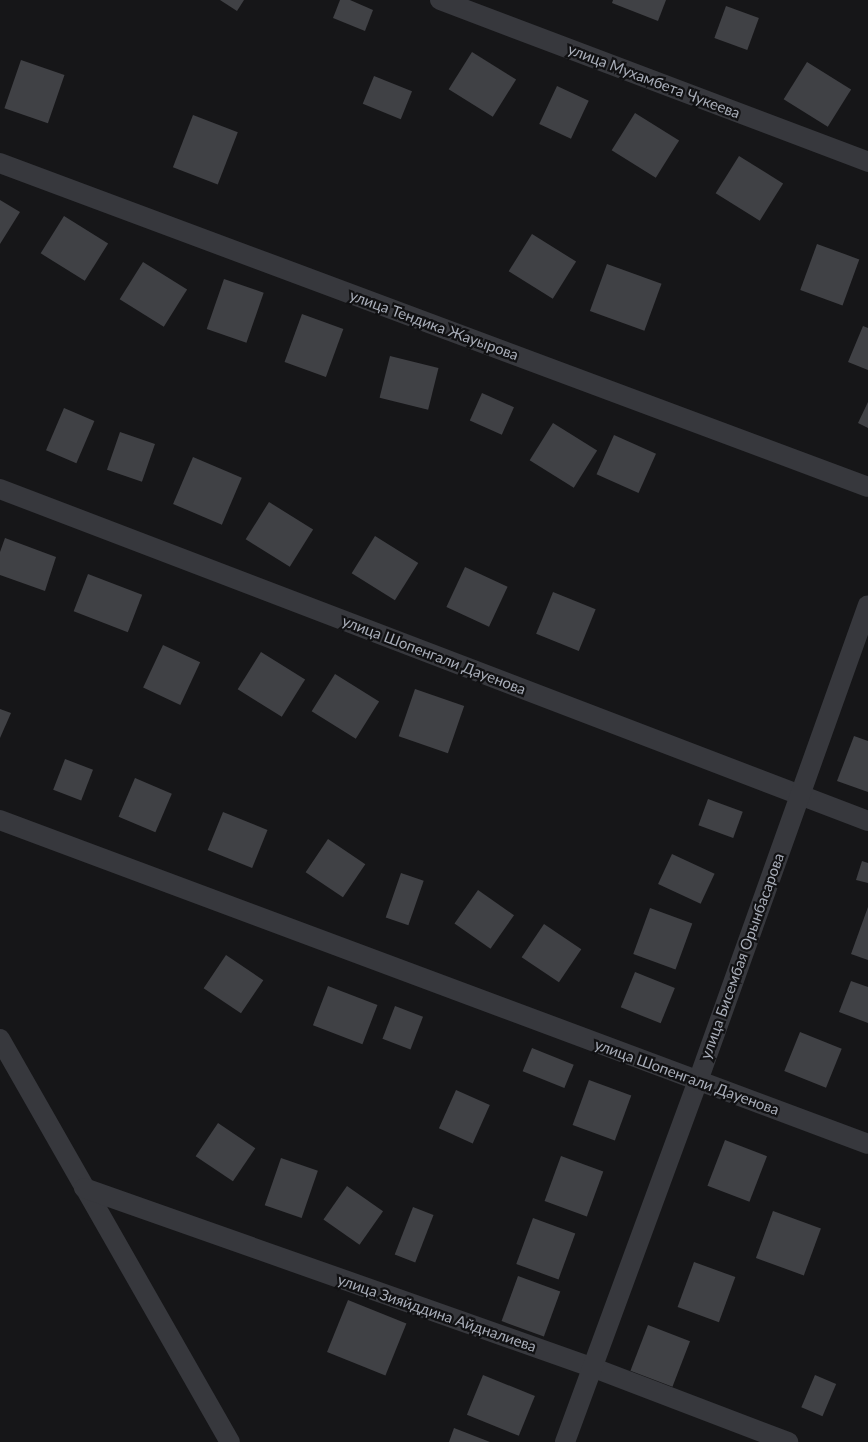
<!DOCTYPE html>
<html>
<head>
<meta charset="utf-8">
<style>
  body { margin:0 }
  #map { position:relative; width:868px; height:1442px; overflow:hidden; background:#161618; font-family:Lato,sans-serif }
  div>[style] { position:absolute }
  .building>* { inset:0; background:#404145; transform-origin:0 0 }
  .minor>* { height:20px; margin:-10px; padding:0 10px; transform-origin:10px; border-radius:10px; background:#37383d }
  span { translate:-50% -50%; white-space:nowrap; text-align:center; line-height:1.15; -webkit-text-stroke:4.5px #111113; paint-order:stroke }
  .street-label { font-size:15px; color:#a8adb8 }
</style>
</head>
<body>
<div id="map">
  <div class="building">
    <div style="clip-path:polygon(220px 0,244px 0,237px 11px)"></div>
    <div style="clip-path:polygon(340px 0,350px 0,373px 10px,365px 31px,333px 18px)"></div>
    <div style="clip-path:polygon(613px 0,666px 0,658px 21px,612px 3px)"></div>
    <div style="left:726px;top:6px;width:35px;height:34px;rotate:20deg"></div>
    <div style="left:472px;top:52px;width:52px;height:44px;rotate:32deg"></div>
    <div style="left:21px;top:60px;width:46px;height:51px;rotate:19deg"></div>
    <div style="left:807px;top:62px;width:52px;height:44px;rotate:32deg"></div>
    <div style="left:374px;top:76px;width:41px;height:30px;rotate:22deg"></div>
    <div style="left:557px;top:86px;width:35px;height:42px;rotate:25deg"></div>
    <div style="left:635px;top:113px;width:52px;height:44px;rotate:32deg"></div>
    <div style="left:193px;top:115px;width:48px;height:56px;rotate:21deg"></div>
    <div style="left:739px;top:156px;width:52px;height:44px;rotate:32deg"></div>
    <div style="clip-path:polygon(0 200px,20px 212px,0 244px)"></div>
    <div style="left:64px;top:216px;width:52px;height:44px;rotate:32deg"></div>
    <div style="left:532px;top:234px;width:52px;height:44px;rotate:32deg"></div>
    <div style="left:817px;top:244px;width:45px;height:49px;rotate:20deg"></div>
    <div style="left:143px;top:262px;width:52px;height:44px;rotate:32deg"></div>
    <div style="left:607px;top:264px;width:58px;height:50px;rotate:20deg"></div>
    <div style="left:224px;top:279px;width:42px;height:53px;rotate:19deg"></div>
    <div style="left:302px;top:314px;width:44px;height:51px;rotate:20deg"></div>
    <div style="clip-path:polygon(863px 326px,868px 328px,868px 370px,848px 362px)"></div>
    <div style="left:390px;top:356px;width:50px;height:43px;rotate:14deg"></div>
    <div style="left:482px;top:393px;width:35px;height:30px;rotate:24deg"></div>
    <div style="clip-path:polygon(868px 402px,868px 428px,858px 423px)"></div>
    <div style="left:64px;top:408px;width:33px;height:46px;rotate:23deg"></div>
    <div style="left:553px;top:423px;width:52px;height:44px;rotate:32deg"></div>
    <div style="left:120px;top:432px;width:37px;height:40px;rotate:19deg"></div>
    <div style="left:614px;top:435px;width:46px;height:43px;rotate:24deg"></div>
    <div style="left:193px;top:457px;width:53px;height:51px;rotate:23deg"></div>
    <div style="left:269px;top:502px;width:52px;height:44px;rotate:32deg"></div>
    <div style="left:375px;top:536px;width:51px;height:44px;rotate:32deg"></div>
    <div style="clip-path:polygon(5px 538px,56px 557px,45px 591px,0 575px,0 552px)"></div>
    <div style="left:465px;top:567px;width:47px;height:44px;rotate:25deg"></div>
    <div style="left:88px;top:574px;width:58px;height:40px;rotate:21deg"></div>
    <div style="left:553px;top:592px;width:46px;height:45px;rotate:22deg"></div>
    <div style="left:163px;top:645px;width:41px;height:47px;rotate:25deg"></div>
    <div style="left:261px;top:652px;width:52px;height:44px;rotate:32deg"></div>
    <div style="left:335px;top:674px;width:52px;height:44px;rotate:32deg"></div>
    <div style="left:415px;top:689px;width:52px;height:50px;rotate:19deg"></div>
    <div style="clip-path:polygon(0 709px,11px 713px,0 738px)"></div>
    <div style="clip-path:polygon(854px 736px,868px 741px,868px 792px,837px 781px)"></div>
    <div style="left:65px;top:759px;width:30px;height:33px;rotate:21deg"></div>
    <div style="left:135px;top:778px;width:40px;height:42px;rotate:23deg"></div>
    <div style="left:708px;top:799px;width:37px;height:28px;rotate:20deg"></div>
    <div style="left:223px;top:812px;width:48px;height:41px;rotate:22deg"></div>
    <div style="left:328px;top:839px;width:45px;height:40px;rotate:34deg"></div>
    <div style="left:672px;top:854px;width:47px;height:33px;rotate:25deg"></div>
    <div style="clip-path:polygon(862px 861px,868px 863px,868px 883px,856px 880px)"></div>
    <div style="left:401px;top:873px;width:24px;height:47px;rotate:19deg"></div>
    <div style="left:478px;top:890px;width:44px;height:41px;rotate:35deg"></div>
    <div style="clip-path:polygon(868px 907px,868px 960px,851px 954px)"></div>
    <div style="left:650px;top:908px;width:45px;height:49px;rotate:20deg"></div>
    <div style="left:544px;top:924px;width:45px;height:40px;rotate:34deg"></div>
    <div style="left:226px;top:955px;width:45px;height:40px;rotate:34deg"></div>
    <div style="left:635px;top:972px;width:43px;height:38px;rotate:22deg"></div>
    <div style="clip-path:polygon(851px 981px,868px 987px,868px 1023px,839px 1012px)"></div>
    <div style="left:328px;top:986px;width:53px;height:42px;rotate:21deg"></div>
    <div style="left:395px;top:1006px;width:30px;height:35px;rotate:21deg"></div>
    <div style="left:800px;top:1032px;width:45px;height:42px;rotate:22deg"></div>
    <div style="left:532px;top:1048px;width:45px;height:25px;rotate:22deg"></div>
    <div style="left:589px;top:1080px;width:45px;height:48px;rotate:20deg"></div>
    <div style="left:456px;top:1090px;width:37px;height:42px;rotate:24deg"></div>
    <div style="left:218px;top:1123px;width:45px;height:40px;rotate:34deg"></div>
    <div style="left:725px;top:1140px;width:45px;height:49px;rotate:21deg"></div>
    <div style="left:561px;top:1156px;width:45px;height:48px;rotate:20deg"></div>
    <div style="left:281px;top:1158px;width:39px;height:50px;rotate:19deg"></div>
    <div style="left:347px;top:1186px;width:44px;height:41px;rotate:35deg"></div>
    <div style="left:413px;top:1207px;width:22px;height:51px;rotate:21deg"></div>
    <div style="left:773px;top:1211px;width:51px;height:50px;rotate:20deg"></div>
    <div style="left:533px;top:1218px;width:45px;height:49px;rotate:20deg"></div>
    <div style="left:694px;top:1262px;width:44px;height:48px;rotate:20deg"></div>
    <div style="left:518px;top:1276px;width:45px;height:48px;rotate:20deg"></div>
    <div style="left:348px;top:1300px;width:63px;height:56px;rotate:22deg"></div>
    <div style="left:648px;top:1325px;width:45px;height:49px;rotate:21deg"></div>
    <div style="left:483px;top:1375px;width:56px;height:43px;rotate:22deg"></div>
    <div style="left:815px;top:1375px;width:23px;height:35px;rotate:23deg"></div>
    <div style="clip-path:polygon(454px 1428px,490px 1442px,449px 1442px)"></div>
  </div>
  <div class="minor">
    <div style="left:440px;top:0;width:458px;rotate:20.7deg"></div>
    <div style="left:0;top:163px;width:926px;rotate:20.47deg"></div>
    <div style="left:0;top:489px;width:929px;rotate:20.93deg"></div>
    <div style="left:0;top:820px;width:926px;rotate:20.47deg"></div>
    <div style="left:0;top:1039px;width:464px;rotate:60.3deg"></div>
    <div style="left:84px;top:1188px;width:541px;rotate:19.44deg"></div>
    <div style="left:594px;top:1368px;width:208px;rotate:20.9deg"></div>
    <div style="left:565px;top:1442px;width:385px;rotate:-69.8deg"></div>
    <div style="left:698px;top:1081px;width:505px;rotate:-70.35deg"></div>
  </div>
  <div class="street-label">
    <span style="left:654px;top:81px;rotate:21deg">улица Мухамбета Чукеева</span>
    <span style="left:434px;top:325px;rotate:20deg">улица Тендика Жауырова</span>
    <span style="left:434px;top:655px;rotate:21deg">улица Шопенгали Дауенова</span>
    <span style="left:742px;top:956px;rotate:-70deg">улица Бисембая Орынбасарова</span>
    <span style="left:687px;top:1077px;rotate:20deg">улица Шопенгали Дауенова</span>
    <span style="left:437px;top:1313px;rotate:19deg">улица Зияйддина Айдналиева</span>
  </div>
</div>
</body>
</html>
